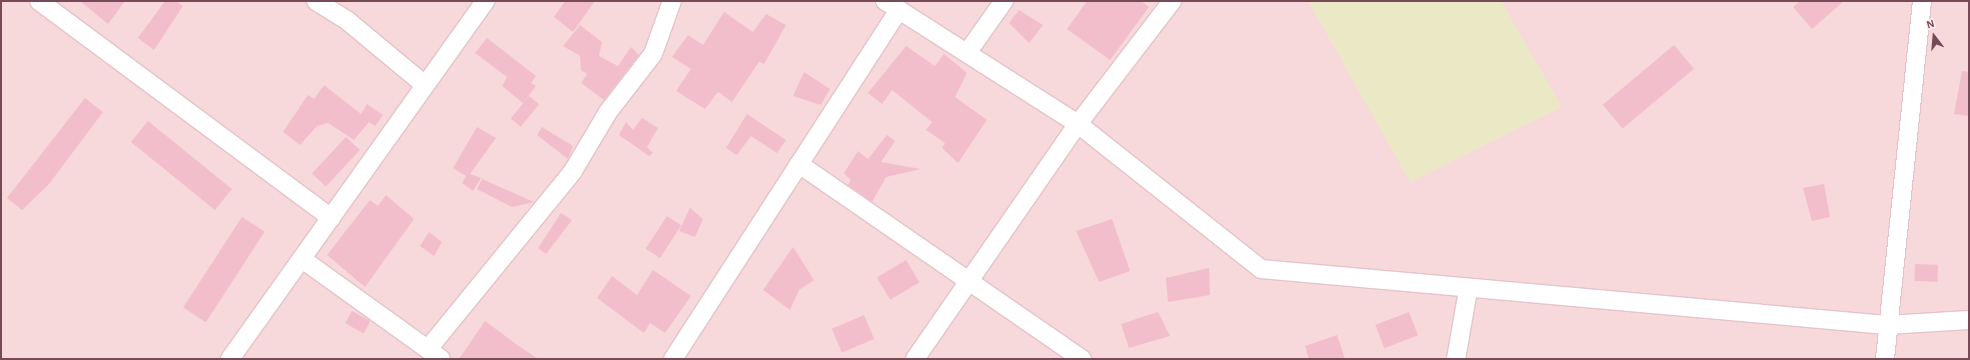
<!DOCTYPE html>
<html>
<head>
<meta charset="utf-8">
<style>
  body { margin:0 }
  #map { position:relative; width:1970px; height:360px; overflow:hidden; background:#fde7e8; font-family:"Alegreya Sans",sans-serif }
  div>[style] { position:absolute }
  .residential>* { inset:0; background:#f7d8db; transform-origin:0 0 }
  .green>* { inset:0; background:#ebe8c5 }
  .building>* { inset:0; background:#f3becc; transform-origin:0 0 }
  .roads { filter:drop-shadow(1px 0 #e4c4ca) drop-shadow(-1px 0 #e4c4ca) drop-shadow(0 1px #e4c4ca) drop-shadow(0 -1px #e4c4ca) }
  .minor>* { height:18px; margin:-9px; padding:0 9px; transform-origin:9px; border-radius:9px; background:#fff }
  span { translate:-50% -50%; white-space:nowrap; text-align:center; line-height:1.15; -webkit-text-stroke:3.5px #ffedee; paint-order:stroke }
  .frame { position:absolute; inset:0; border:2px solid #774a58; pointer-events:none }
  .north { position:absolute; left:1914px; top:16px; width:40px; height:40px; -webkit-text-stroke:3px #ffedee; paint-order:stroke; rotate:344deg; font-size:11px; font-weight:700; line-height:16px; text-align:center; color:#774a58 }
  .north::after { content:''; display:block; margin:auto; width:14px; height:18px; background:#774a58; clip-path:polygon(50% 0,100% 100%,50% 72%,0 100%) }
</style>
</head>
<body>
<div id="map">
  <div class="residential">
    <div style="left:1px;top:1px;width:1968px;height:358px"></div>
  </div>
  <div class="green">
    <div style="clip-path:polygon(1308px 1px,1501px 1px,1562px 107px,1410px 182px)"></div>
  </div>
  <div class="building">
    <div style="clip-path:polygon(80px 1px,125px 1px,108px 24px)"></div>
    <div style="clip-path:polygon(165px 1px,176px 1px,183px 6px,154px 50px,138px 38px)"></div>
    <div style="clip-path:polygon(565px 1px,595px 1px,573px 32px,554px 17px)"></div>
    <div style="clip-path:polygon(1087px 1px,1141px 1px,1149px 7px,1110px 60px,1067px 29px)"></div>
    <div style="clip-path:polygon(1800px 1px,1844px 1px,1812px 29px,1793px 7px)"></div>
    <div style="clip-path:polygon(1019px 10px,1043px 25px,1029px 43px,1009px 23px)"></div>
    <div style="clip-path:polygon(724px 12px,753px 32px,766px 14px,786px 25px,764px 64px,759px 62px,732px 102px,718px 92px,705px 109px,676px 91px,691px 69px,672px 57px,688px 35px,703px 45px)"></div>
    <div style="clip-path:polygon(580px 25px,602px 42px,599px 56px,618px 66px,631px 47px,639px 55px,604px 100px,581px 83px,587px 74px,581px 70px,580px 56px,563px 46px)"></div>
    <div style="clip-path:polygon(487px 38px,536px 76px,531px 83px,536px 86px,523px 103px,502px 86px,507px 77px,475px 53px)"></div>
    <div style="left:1674px;top:45px;width:31px;height:93px;rotate:50deg"></div>
    <div style="clip-path:polygon(906px 46px,935px 66px,944px 54px,967px 73px,955px 97px,987px 120px,958px 163px,942px 148px,945px 143px,926px 130px,932px 122px,892px 90px,882px 104px,868px 93px)"></div>
    <div style="clip-path:polygon(1962px 71px,1969px 72px,1969px 116px,1954px 114px)"></div>
    <div style="clip-path:polygon(804px 72px,830px 89px,821px 105px,793px 96px)"></div>
    <div style="clip-path:polygon(324px 85px,361px 114px,367px 104px,383px 115px,375px 126px,369px 122px,354px 140px,328px 123px,317px 126px,300px 145px,283px 132px,308px 95px,314px 99px)"></div>
    <div style="left:529px;top:96px;width:13px;height:29px;rotate:39deg"></div>
    <div style="clip-path:polygon(85px 98px,103px 112px,49px 184px,22px 210px,7px 198px)"></div>
    <div style="clip-path:polygon(747px 114px,786px 140px,777px 153px,751px 136px,737px 155px,726px 148px)"></div>
    <div style="clip-path:polygon(642px 118px,658px 128px,647px 147px,653px 153px,649px 156px,619px 135px,626px 122px,633px 130px)"></div>
    <div style="left:148px;top:121px;width:108px;height:27px;rotate:39deg"></div>
    <div style="clip-path:polygon(477px 127px,496px 138px,470px 174px,481px 178px,473px 191px,462px 183px,466px 176px,453px 168px)"></div>
    <div style="clip-path:polygon(542px 127px,573px 146px,568px 159px,537px 135px)"></div>
    <div style="clip-path:polygon(887px 135px,895px 141px,881px 162px,921px 169px,886px 177px,872px 202px,848px 185px,851px 180px,844px 173px,858px 151px,868px 159px)"></div>
    <div style="left:346px;top:137px;width:19px;height:50px;rotate:43deg"></div>
    <div style="clip-path:polygon(482px 179px,534px 202px,512px 207px,477px 189px)"></div>
    <div style="clip-path:polygon(1824px 184px,1830px 217px,1812px 221px,1803px 188px)"></div>
    <div style="clip-path:polygon(386px 195px,414px 219px,365px 287px,327px 255px,370px 200px,378px 206px)"></div>
    <div style="clip-path:polygon(690px 208px,703px 219px,695px 237px,679px 231px)"></div>
    <div style="clip-path:polygon(561px 213px,572px 220px,546px 254px,538px 248px)"></div>
    <div style="left:667px;top:216px;width:17px;height:39px;rotate:33deg"></div>
    <div style="left:242px;top:217px;width:27px;height:108px;rotate:33deg"></div>
    <div style="clip-path:polygon(1112px 219px,1130px 271px,1099px 282px,1076px 231px)"></div>
    <div style="clip-path:polygon(429px 232px,442px 242px,434px 256px,420px 246px)"></div>
    <div style="clip-path:polygon(793px 247px,814px 280px,799px 290px,790px 310px,763px 290px)"></div>
    <div style="left:906px;top:260px;width:26px;height:34px;rotate:59deg"></div>
    <div style="left:1915px;top:264px;width:23px;height:17px;rotate:2deg"></div>
    <div style="clip-path:polygon(1209px 268px,1210px 295px,1168px 302px,1166px 278px)"></div>
    <div style="clip-path:polygon(653px 270px,691px 296px,665px 333px,650px 323px,644px 333px,597px 298px,612px 276px,637px 295px)"></div>
    <div style="left:352px;top:311px;width:21px;height:14px;rotate:29deg"></div>
    <div style="clip-path:polygon(1158px 312px,1170px 336px,1129px 348px,1121px 324px)"></div>
    <div style="left:1409px;top:312px;width:25px;height:36px;rotate:69deg"></div>
    <div style="left:864px;top:315px;width:26px;height:35px;rotate:67deg"></div>
    <div style="clip-path:polygon(485px 321px,516px 344px,538px 359px,459px 359px)"></div>
    <div style="clip-path:polygon(1337px 335px,1345px 359px,1309px 359px,1305px 346px)"></div>
  </div>
  <div class="roads">
    <div class="minor">
      <div style="left:39px;top:1px;width:364px;rotate:36.6deg"></div>
      <div style="left:316px;top:1px;width:39px;rotate:32deg"></div>
      <div style="left:349px;top:22px;width:99px;rotate:39.7deg"></div>
      <div style="left:885px;top:1px;width:229px;rotate:32.5deg"></div>
      <div style="left:1078px;top:124px;width:233px;rotate:38.4deg"></div>
      <div style="left:1261px;top:269px;width:628px;rotate:5.11deg"></div>
      <div style="left:1887px;top:325px;width:82px;rotate:-3.5deg"></div>
      <div style="left:967px;top:53px;width:64px;rotate:-54.6deg"></div>
      <div style="left:799px;top:164px;width:344px;rotate:34.6deg"></div>
      <div style="left:302px;top:259px;width:171px;rotate:35.7deg"></div>
      <div style="left:428px;top:349px;width:230px;rotate:-50.8deg"></div>
      <div style="left:573px;top:171px;width:69px;rotate:-59.3deg"></div>
      <div style="left:608px;top:112px;width:73px;rotate:-52.2deg"></div>
      <div style="left:653px;top:54px;width:56px;rotate:-70.3deg"></div>
      <div style="left:230px;top:359px;width:440px;rotate:-54.5deg"></div>
      <div style="left:673px;top:359px;width:416px;rotate:-57.1deg"></div>
      <div style="left:915px;top:359px;width:286px;rotate:-55.3deg"></div>
      <div style="left:1078px;top:124px;width:155px;rotate:-52.6deg"></div>
      <div style="left:1456px;top:359px;width:70px;rotate:-80.1deg"></div>
      <div style="left:1885px;top:359px;width:360px;rotate:-84.1deg"></div>
    </div>
  </div>
  <div class="frame"></div>
  <div class="north">N</div>
</div>
</body>
</html>
